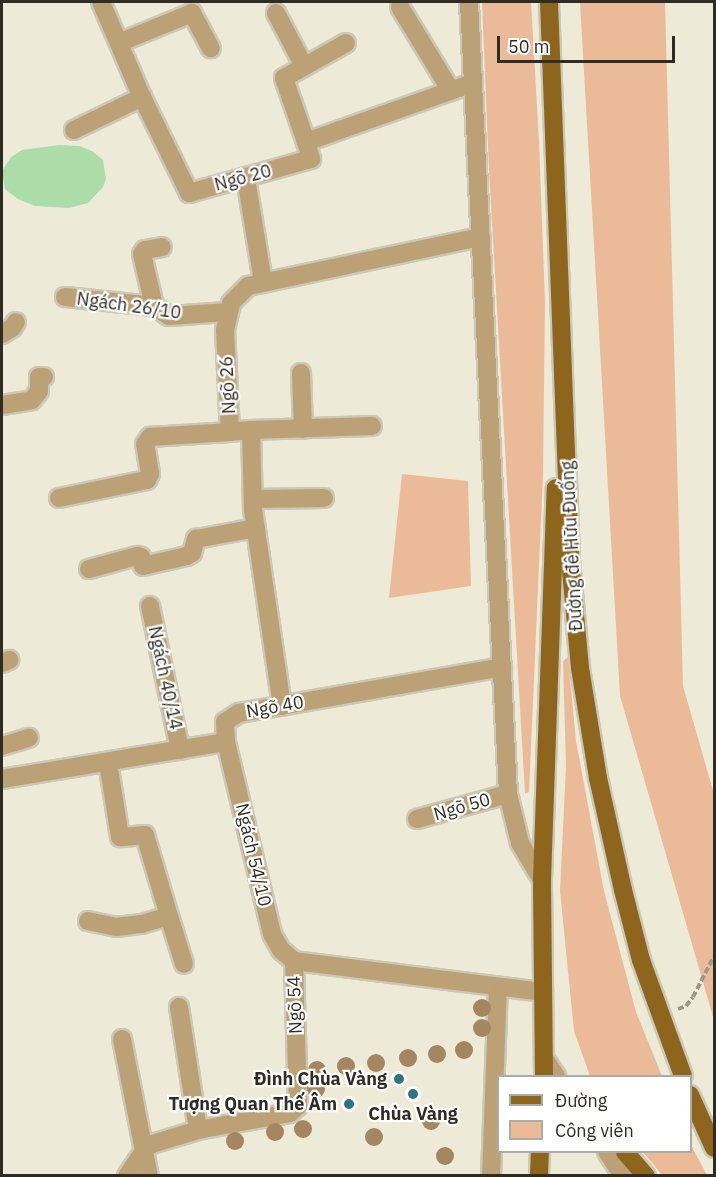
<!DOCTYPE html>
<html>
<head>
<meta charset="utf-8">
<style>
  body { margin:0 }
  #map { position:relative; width:716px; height:1177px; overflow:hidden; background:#edead7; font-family:"IBM Plex Sans",sans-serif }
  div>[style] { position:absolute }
  .green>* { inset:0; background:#ebbb99 }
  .water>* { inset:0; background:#acdca8 }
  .path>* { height:4px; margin-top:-2px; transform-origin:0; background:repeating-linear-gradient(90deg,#9b998b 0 6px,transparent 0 9px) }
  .roads { filter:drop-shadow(2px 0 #cbc8b7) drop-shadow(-2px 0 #cbc8b7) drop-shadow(0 2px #cbc8b7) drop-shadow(0 -2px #cbc8b7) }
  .minor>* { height:18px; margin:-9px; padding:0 9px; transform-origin:9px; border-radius:9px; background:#bda176 }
  .major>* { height:18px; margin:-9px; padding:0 9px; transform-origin:9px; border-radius:9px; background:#8d651c }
  .trees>* { width:18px; height:18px; margin:-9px; border-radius:50%; background:#a48661 }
  .dots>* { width:16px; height:16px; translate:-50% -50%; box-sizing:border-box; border:3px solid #fff; border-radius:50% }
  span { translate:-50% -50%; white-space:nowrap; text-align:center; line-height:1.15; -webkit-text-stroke:4.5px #fff; paint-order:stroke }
  .street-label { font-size:18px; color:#2e2c25 }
  .poi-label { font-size:18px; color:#2e2c25; font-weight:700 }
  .right { translate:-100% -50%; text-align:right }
  .frame { position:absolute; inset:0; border:3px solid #2e2c25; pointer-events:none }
  .legend { position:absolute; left:497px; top:1075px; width:195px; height:78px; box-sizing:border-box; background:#fff; border:2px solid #ababa8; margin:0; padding:8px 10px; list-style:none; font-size:18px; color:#2e2c25 }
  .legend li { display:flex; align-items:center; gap:12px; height:30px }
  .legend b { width:30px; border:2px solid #ababa8 }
  .scale { position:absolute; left:497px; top:36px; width:178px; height:27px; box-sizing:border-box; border:3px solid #2e2c25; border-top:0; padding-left:8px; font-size:18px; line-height:21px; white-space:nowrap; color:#2e2c25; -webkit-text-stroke:4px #fff; paint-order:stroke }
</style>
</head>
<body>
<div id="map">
  <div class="green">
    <div style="clip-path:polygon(482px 2px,531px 2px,539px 141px,545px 302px,543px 475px,529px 792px,525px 794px,489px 171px)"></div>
    <div style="clip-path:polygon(580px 2px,665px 2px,683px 686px,714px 794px,714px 1020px,620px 696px)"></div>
    <div style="clip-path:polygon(402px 474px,468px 481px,471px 586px,389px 598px)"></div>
    <div style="clip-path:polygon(568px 657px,576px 741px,604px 891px,636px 1012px,662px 1076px,590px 1076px,574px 1031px,560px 891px,566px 766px,563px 661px)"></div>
    <div style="clip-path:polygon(691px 1145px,707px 1175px,662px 1175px,643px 1152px,690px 1152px)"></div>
  </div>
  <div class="water">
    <div style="clip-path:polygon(59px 145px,79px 146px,92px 151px,103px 160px,106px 179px,103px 187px,88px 203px,69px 208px,35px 206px,18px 199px,5px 189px,2px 171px,11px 157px,22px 150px)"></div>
  </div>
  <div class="path">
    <div style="left:678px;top:1009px;width:9px;rotate:-21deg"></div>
    <div style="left:686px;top:1006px;width:11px;rotate:-52deg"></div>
    <div style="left:693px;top:997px;width:46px;rotate:-62.9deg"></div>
  </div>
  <div class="roads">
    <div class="minor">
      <div style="left:101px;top:2px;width:103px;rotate:66.7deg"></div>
      <div style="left:142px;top:97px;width:107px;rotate:63.9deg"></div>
      <div style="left:189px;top:193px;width:127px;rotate:-15.6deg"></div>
      <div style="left:311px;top:159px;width:18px;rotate:-106deg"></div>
      <div style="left:306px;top:142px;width:177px;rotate:-19.5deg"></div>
      <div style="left:469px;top:2px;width:793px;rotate:87.18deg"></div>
      <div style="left:508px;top:794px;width:50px;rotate:76.2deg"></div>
      <div style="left:520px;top:843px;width:43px;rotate:59.3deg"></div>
      <div style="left:400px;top:7px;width:98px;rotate:58.7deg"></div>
      <div style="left:276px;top:13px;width:60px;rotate:62.2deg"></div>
      <div style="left:121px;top:42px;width:77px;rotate:-22.2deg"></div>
      <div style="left:192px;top:13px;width:40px;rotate:62deg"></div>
      <div style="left:74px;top:130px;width:76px;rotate:-25.9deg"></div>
      <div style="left:306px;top:142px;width:68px;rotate:-109deg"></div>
      <div style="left:284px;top:78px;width:71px;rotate:-29.4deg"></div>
      <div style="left:246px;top:178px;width:105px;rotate:80.7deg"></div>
      <div style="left:65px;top:297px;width:89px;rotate:5.8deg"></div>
      <div style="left:154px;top:306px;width:18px;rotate:34deg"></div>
      <div style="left:169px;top:316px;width:59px;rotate:-3.9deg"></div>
      <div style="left:154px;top:306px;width:53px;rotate:-103deg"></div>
      <div style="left:142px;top:254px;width:5px;rotate:-53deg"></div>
      <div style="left:145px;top:250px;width:17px;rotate:-10deg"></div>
      <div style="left:2px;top:334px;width:12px;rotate:-31deg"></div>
      <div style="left:12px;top:328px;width:7px;rotate:-56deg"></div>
      <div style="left:301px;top:373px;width:56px;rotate:88deg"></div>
      <div style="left:2px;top:405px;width:30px;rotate:-9deg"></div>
      <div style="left:32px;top:400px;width:11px;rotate:-52deg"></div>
      <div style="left:39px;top:391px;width:14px;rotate:-90deg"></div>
      <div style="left:39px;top:377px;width:5px"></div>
      <div style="left:251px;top:430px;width:121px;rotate:-1.9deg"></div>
      <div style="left:59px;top:498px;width:90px;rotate:-11.6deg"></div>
      <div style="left:147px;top:480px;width:7px;rotate:-63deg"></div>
      <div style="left:150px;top:474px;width:30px;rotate:-99deg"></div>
      <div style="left:145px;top:444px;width:9px;rotate:-54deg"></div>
      <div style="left:150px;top:437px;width:80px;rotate:-3.6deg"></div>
      <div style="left:253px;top:499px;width:71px;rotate:-0.8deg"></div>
      <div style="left:89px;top:569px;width:50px;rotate:-15.2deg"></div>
      <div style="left:137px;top:556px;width:4px;rotate:14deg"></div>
      <div style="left:141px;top:557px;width:9px;rotate:77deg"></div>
      <div style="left:143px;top:566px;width:45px;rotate:-12.8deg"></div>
      <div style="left:187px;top:556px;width:6px;rotate:-31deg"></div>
      <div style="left:192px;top:553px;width:15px;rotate:-74deg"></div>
      <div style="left:196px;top:539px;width:61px;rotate:-10.4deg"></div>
      <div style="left:150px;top:606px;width:147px;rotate:78.2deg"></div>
      <div style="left:2px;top:663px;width:8px;rotate:-23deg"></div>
      <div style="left:282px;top:706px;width:198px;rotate:-98.4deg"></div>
      <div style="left:253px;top:510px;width:80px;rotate:-91.4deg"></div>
      <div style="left:251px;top:430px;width:21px;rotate:175deg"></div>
      <div style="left:230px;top:432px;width:102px;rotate:-92.8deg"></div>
      <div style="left:225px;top:330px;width:28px;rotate:-77deg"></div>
      <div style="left:231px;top:303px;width:24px;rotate:-45deg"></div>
      <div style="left:248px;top:286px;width:238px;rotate:-11.9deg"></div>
      <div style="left:226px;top:742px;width:197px;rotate:76.5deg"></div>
      <div style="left:272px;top:934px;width:18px;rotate:61deg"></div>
      <div style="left:281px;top:950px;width:17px;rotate:40deg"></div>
      <div style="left:2px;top:746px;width:28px;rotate:-17deg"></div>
      <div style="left:2px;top:779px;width:227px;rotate:-9.4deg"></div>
      <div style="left:226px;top:742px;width:20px;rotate:-93deg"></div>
      <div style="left:225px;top:722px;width:17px;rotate:-33deg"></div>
      <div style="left:239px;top:713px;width:267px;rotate:-9.9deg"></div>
      <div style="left:417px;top:819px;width:94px;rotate:-15.4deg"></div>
      <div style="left:169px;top:916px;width:50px;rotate:72.6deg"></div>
      <div style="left:88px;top:921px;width:29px;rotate:12deg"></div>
      <div style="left:116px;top:927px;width:26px;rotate:-7deg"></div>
      <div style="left:142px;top:924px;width:28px;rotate:-17deg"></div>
      <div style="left:169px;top:916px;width:84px;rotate:-106.5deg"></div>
      <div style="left:145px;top:835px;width:25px;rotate:175deg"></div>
      <div style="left:120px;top:837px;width:76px;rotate:-99.1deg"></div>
      <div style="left:179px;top:1007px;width:124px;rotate:81.2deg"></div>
      <div style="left:122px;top:1039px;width:140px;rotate:78.9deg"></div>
      <div style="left:544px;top:1058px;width:22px;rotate:56deg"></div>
      <div style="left:607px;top:1152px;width:29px;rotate:56deg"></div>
      <div style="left:127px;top:1176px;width:34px;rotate:-56deg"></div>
      <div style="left:146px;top:1148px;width:7px;rotate:-34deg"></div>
      <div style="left:152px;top:1144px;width:48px;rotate:-16.9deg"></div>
      <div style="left:198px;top:1130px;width:94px;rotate:-10.5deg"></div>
      <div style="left:290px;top:1113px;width:11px;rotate:-41deg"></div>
      <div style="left:298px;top:1106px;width:145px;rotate:-91.6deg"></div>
      <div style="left:294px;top:961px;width:251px;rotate:7.1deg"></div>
      <div style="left:491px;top:1176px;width:189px;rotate:-87.9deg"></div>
    </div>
    <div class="major">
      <div style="left:549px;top:2px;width:558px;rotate:87.84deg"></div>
      <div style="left:570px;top:560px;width:108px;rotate:84.7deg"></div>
      <div style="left:580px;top:668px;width:111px;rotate:80.7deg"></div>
      <div style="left:598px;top:778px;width:115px;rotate:77.4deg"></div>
      <div style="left:623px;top:890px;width:72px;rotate:75.6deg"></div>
      <div style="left:641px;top:960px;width:123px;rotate:70.1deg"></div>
      <div style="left:544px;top:1076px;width:196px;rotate:-90.6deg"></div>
      <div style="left:542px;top:880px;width:392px;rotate:-88deg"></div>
      <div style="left:690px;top:1095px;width:58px;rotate:65.6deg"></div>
      <div style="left:625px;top:1152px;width:32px;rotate:49deg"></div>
      <div style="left:539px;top:1176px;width:24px;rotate:-88deg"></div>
    </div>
  </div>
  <div class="trees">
    <div style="left:482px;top:1008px"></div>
    <div style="left:482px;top:1028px"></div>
    <div style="left:464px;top:1050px"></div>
    <div style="left:437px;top:1054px"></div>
    <div style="left:408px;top:1058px"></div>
    <div style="left:376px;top:1063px"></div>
    <div style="left:346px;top:1066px"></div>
    <div style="left:317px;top:1070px"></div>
    <div style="left:316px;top:1089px"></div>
    <div style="left:431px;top:1121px"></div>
    <div style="left:303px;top:1129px"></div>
    <div style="left:275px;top:1132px"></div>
    <div style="left:374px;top:1137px"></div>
    <div style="left:235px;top:1141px"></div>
    <div style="left:445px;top:1156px"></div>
  </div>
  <div class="dots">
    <div style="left:399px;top:1079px;background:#2e767f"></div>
    <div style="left:413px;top:1094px;background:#2e767f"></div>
    <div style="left:349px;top:1104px;background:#2e767f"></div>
  </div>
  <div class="street-label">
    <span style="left:243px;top:178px;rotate:-15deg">Ngõ 20</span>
    <span style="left:129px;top:306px;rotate:8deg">Ngách 26/10</span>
    <span style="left:228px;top:385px;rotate:-93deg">Ngõ 26</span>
    <span style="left:572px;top:546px;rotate:-93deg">Đường đê Hữu Đuống</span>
    <span style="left:165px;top:678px;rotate:78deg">Ngách 40/14</span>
    <span style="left:275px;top:707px;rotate:-10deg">Ngõ 40</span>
    <span style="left:462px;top:807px;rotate:-16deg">Ngõ 50</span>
    <span style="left:253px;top:855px;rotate:77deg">Ngách 54/10</span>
    <span style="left:295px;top:1005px;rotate:-92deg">Ngõ 54</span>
  </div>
  <div class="poi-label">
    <span class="right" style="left:387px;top:1079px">Đình Chùa Vàng</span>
    <span class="right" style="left:337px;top:1104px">Tượng Quan Thế Âm</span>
    <span style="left:413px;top:1114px">Chùa Vàng</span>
  </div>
  <div class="frame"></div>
  <ul class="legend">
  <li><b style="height:8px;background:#8d651c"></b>Đường</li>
  <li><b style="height:16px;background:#ebbb99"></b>Công viên</li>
  </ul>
  <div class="scale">50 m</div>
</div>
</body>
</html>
